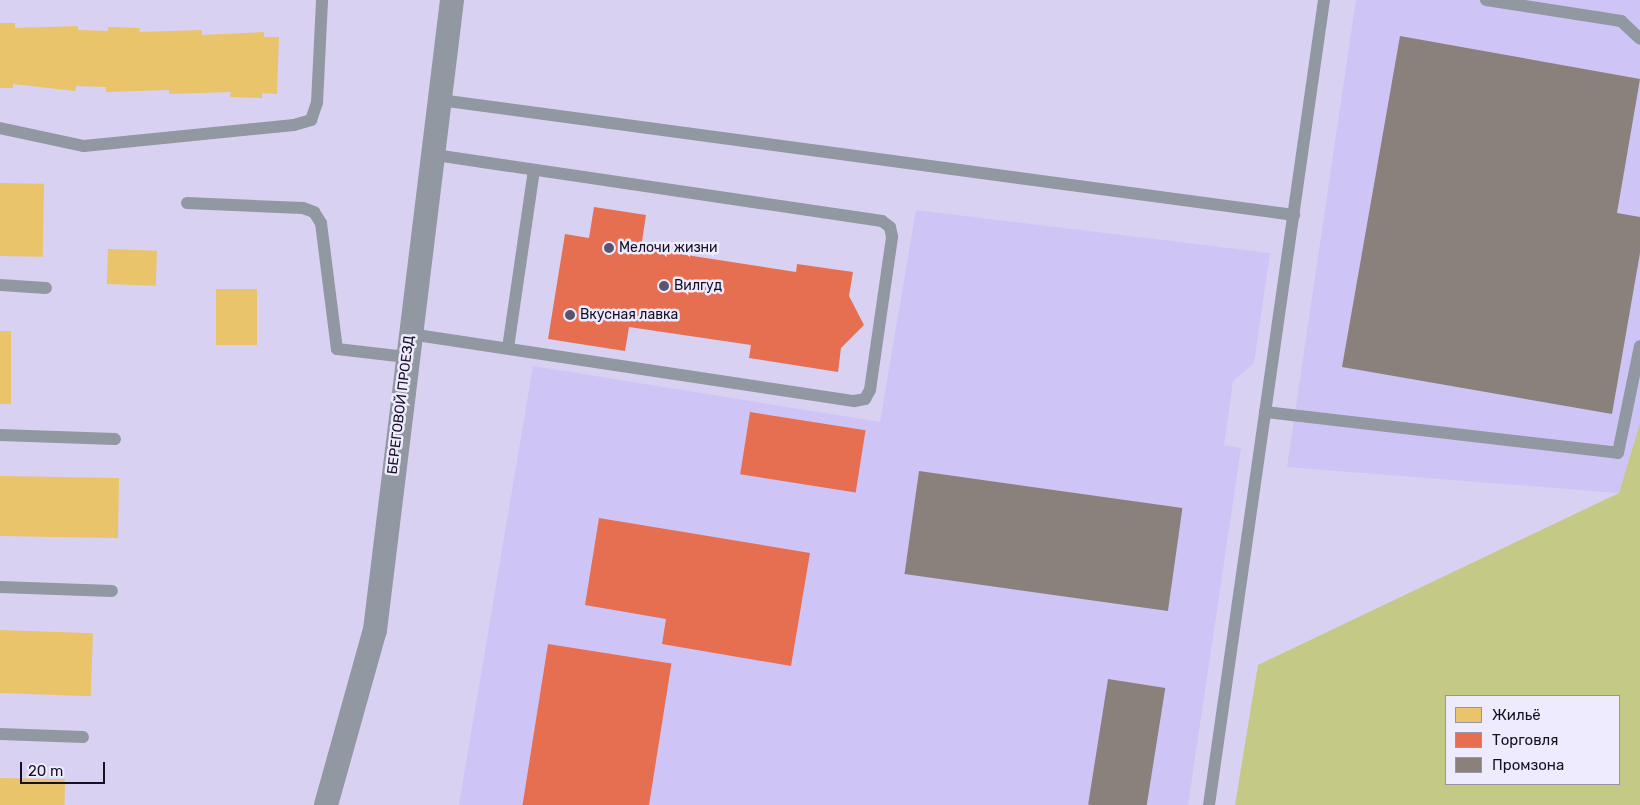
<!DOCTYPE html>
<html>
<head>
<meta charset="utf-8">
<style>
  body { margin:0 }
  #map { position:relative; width:1640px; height:805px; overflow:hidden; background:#d8d1f1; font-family:Rubik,sans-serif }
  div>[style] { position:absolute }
  .built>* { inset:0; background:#cfc4f6 }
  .green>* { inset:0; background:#c4c986 }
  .homes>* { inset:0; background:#e9c46a; transform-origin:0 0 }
  .shops>* { inset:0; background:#e76f51; transform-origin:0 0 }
  .industry>* { inset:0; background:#8a817c; transform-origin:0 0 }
  .lane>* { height:12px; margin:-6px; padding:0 6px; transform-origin:6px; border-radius:6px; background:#9198a2 }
  .street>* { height:24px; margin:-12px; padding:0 12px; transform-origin:12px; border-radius:12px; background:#9198a2 }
  .dots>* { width:14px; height:14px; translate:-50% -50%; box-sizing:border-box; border:2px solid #efebfe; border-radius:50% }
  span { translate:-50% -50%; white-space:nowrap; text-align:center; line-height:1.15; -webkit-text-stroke:5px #efebfe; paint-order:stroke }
  .poi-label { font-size:14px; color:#161025 }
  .left { translate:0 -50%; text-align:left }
  .street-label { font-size:14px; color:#161025 }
  .legend { position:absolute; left:1445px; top:695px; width:175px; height:90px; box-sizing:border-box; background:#efebfe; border:1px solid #9893a7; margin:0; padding:6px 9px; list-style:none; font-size:15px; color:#161025 }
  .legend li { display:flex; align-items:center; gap:10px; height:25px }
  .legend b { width:25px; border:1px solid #9893a7 }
  .scale { position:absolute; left:20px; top:762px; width:85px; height:22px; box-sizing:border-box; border:2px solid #161025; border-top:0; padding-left:6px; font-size:15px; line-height:18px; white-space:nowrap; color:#161025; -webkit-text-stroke:4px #efebfe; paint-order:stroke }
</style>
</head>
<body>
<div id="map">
  <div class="built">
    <div style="clip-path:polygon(1356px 0,1640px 0,1640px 423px,1619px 493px,1287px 467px)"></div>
    <div style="clip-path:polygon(916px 210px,1270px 253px,1254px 363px,1233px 381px,1224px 445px,1241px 448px,1188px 805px,459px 805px,533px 366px,880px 422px)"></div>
  </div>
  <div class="green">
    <div style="clip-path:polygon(evenodd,1640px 423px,1640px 805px,1235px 805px,1258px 665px,1619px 493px,1640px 423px,1446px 696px,1619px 696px,1619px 784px,1446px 784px,1446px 696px)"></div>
  </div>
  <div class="homes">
    <div style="clip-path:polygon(0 23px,15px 23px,15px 28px,78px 26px,78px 30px,108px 31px,108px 27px,140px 28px,139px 32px,202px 30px,202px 35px,264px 32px,264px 37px,279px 37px,277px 94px,262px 93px,262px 98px,230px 97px,231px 92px,169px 94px,169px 90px,106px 92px,106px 87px,76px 86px,75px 91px,13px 84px,13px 88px,0 88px)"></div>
    <div style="left:0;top:183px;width:44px;height:73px;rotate:1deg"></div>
    <div style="left:108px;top:249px;width:49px;height:35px;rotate:2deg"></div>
    <div style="left:216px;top:289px;width:41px;height:56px"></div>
    <div style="left:0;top:331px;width:11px;height:73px"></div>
    <div style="left:0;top:476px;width:119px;height:60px;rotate:1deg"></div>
    <div style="left:0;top:630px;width:93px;height:63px;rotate:2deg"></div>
    <div style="left:0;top:778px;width:65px;height:27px;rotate:1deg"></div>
  </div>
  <div class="shops">
    <div style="clip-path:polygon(594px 207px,646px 215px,641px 248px,796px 272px,797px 264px,853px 272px,849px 296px,864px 325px,841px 348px,838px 372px,749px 358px,751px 345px,629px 327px,625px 351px,548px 339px,565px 234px,589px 238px)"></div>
    <div style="left:750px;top:412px;width:117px;height:63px;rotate:9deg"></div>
    <div style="clip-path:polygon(599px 518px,810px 553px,791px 666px,662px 644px,666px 619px,585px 605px)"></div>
    <div style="left:548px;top:644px;width:125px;height:163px;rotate:9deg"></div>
  </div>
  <div class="industry">
    <div style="clip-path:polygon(1400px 36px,1640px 79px,1617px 213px,1640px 217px,1640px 253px,1612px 414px,1342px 367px)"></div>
    <div style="left:919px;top:471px;width:266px;height:104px;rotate:8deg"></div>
    <div style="left:1108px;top:679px;width:58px;height:127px;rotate:9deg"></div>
  </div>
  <div class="lane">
    <div style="left:1486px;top:0;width:137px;rotate:8.8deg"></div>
    <div style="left:1621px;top:21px;width:26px;rotate:43deg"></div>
    <div style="left:440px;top:100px;width:862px;rotate:7.67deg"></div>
    <div style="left:0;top:128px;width:86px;rotate:12.1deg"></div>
    <div style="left:84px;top:146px;width:211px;rotate:-5.7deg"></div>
    <div style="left:294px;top:125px;width:18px;rotate:-16deg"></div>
    <div style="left:311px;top:120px;width:18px;rotate:-71deg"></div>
    <div style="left:317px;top:103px;width:103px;rotate:-87.2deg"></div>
    <div style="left:187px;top:203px;width:116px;rotate:2.5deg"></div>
    <div style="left:303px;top:208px;width:12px;rotate:20deg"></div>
    <div style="left:314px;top:212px;width:13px;rotate:58deg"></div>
    <div style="left:321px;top:223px;width:127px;rotate:82.8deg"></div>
    <div style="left:337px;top:349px;width:70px;rotate:6.5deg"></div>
    <div style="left:0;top:285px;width:46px;rotate:3.7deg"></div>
    <div style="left:410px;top:334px;width:449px;rotate:8.6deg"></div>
    <div style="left:854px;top:401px;width:11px;rotate:-10deg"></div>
    <div style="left:865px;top:399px;width:10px;rotate:-61deg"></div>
    <div style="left:870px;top:390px;width:155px;rotate:-81.8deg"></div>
    <div style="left:892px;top:237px;width:10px;rotate:-101deg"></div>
    <div style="left:890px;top:227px;width:10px;rotate:-143deg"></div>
    <div style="left:882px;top:221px;width:454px;rotate:-171.6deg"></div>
    <div style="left:508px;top:348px;width:180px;rotate:-81.7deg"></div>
    <div style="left:1265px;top:412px;width:355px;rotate:6.6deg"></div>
    <div style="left:1618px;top:453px;width:109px;rotate:-78.4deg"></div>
    <div style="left:0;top:435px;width:115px;rotate:2deg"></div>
    <div style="left:0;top:587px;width:112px;rotate:2deg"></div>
    <div style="left:0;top:734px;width:83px;rotate:2.1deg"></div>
    <div style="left:1209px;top:805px;width:813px;rotate:-81.87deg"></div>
  </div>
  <div class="street">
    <div style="left:326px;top:805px;width:182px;rotate:-74.4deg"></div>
    <div style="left:375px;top:630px;width:635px;rotate:-83.03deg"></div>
  </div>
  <div class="dots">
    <div style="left:609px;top:248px;background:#5a546c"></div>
    <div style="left:664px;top:286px;background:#5a546c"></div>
    <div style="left:570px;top:315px;background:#5a546c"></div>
  </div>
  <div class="poi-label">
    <span class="left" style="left:619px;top:248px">Мелочи жизни</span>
    <span class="left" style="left:674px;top:286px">Вилгуд</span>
    <span class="left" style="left:580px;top:315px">Вкусная лавка</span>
  </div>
  <div class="street-label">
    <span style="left:401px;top:405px;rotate:-83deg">БЕРЕГОВОЙ ПРОЕЗД</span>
  </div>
  <ul class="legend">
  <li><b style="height:14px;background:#e9c46a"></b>Жильё</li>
  <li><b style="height:14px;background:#e76f51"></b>Торговля</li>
  <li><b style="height:14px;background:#8a817c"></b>Промзона</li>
  </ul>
  <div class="scale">20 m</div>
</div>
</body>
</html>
